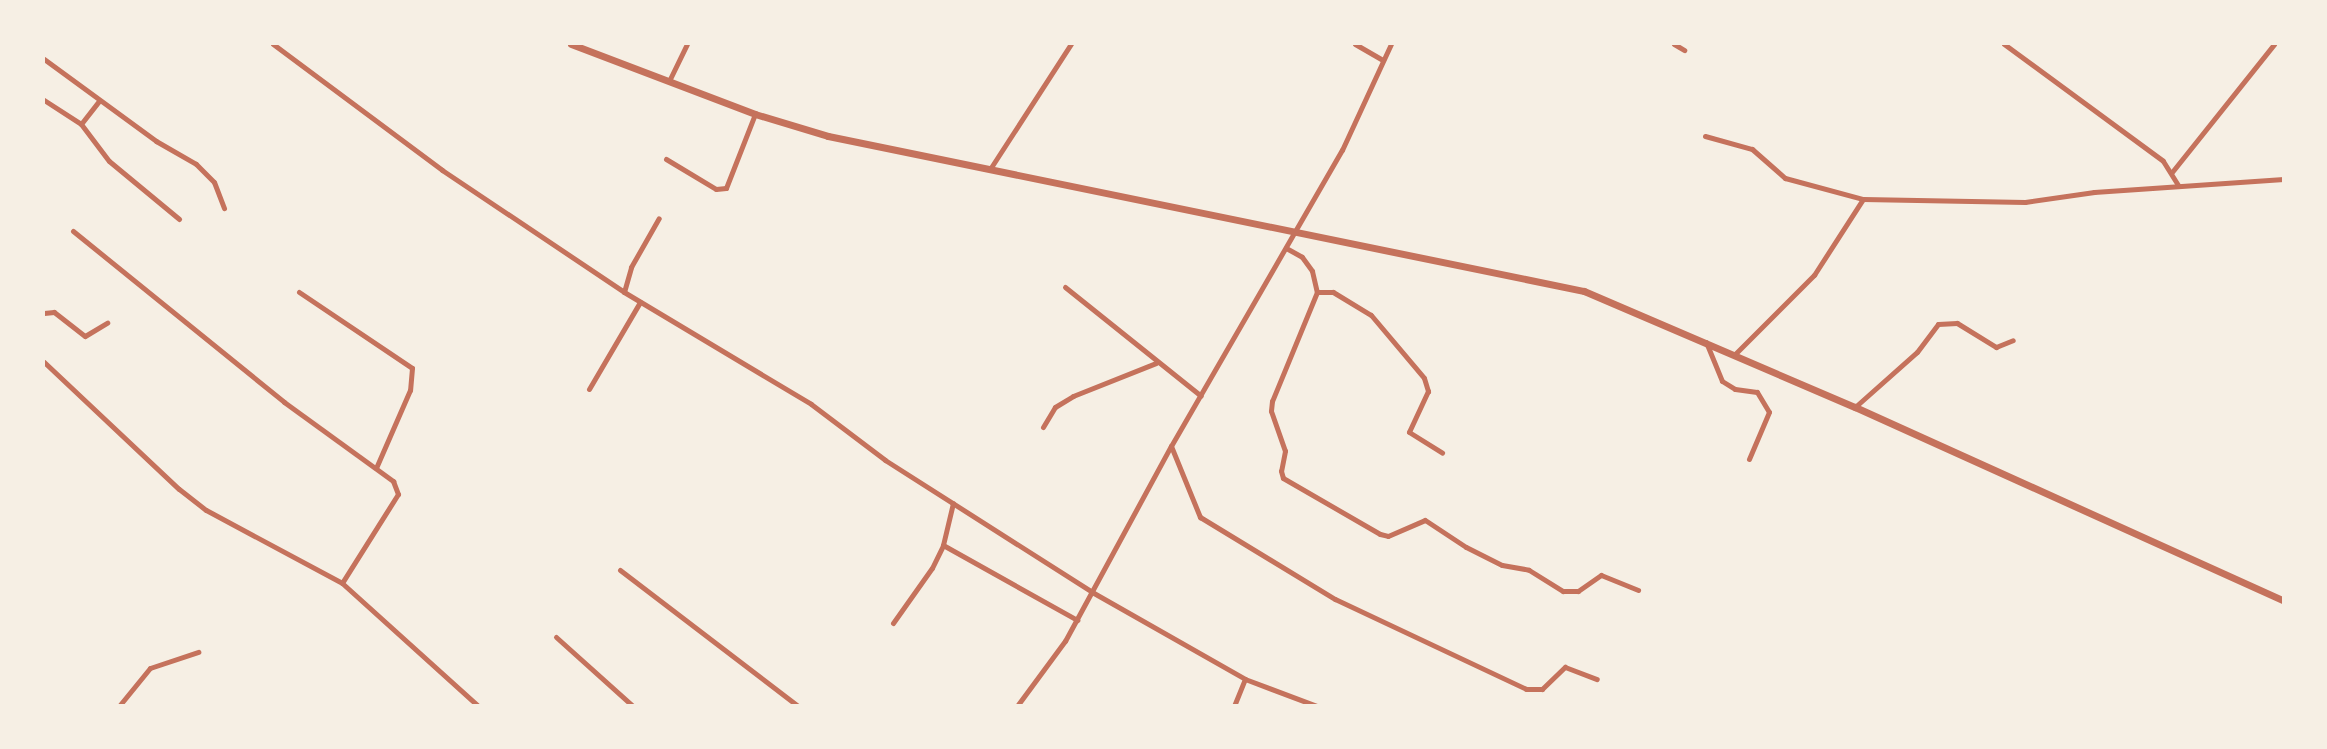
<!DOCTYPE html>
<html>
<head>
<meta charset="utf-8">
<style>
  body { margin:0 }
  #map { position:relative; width:2327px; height:749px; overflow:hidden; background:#f6efe4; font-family:Manrope,sans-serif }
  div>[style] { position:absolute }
  .minor>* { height:5px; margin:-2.5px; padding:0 2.5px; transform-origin:2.5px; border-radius:2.5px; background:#c5725c }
  .tertiary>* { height:7px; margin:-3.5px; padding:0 3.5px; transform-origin:3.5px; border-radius:3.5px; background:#c5725c }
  span { translate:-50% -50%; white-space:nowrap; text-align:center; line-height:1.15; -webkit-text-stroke:6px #f6efe4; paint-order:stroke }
  .frame { position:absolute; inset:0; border:45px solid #f6efe4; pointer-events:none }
</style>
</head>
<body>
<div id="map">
  <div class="minor">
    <div style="left:273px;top:44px;width:211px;rotate:36.7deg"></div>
    <div style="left:442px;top:170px;width:219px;rotate:33.8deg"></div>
    <div style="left:624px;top:292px;width:218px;rotate:30.9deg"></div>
    <div style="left:811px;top:404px;width:93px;rotate:37.1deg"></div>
    <div style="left:885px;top:460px;width:246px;rotate:32.5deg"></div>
    <div style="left:1092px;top:592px;width:176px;rotate:29.6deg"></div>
    <div style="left:1245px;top:679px;width:77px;rotate:20.6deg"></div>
    <div style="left:1355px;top:44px;width:32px;rotate:30deg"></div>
    <div style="left:1674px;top:44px;width:12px;rotate:31deg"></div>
    <div style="left:2004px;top:44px;width:197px;rotate:36.3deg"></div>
    <div style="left:2163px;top:161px;width:28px;rotate:58deg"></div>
    <div style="left:44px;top:59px;width:139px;rotate:36.2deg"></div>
    <div style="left:156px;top:141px;width:46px;rotate:29.9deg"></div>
    <div style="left:196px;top:164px;width:25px;rotate:45deg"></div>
    <div style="left:214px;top:182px;width:28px;rotate:69deg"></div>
    <div style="left:669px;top:81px;width:41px;rotate:-64.1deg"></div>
    <div style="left:44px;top:100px;width:44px;rotate:33deg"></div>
    <div style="left:81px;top:124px;width:46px;rotate:52.9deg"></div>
    <div style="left:109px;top:161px;width:91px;rotate:39.6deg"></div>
    <div style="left:81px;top:124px;width:29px;rotate:-52deg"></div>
    <div style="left:1705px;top:136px;width:49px;rotate:15.5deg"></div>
    <div style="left:1752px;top:149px;width:44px;rotate:41.3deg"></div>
    <div style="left:1785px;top:178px;width:81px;rotate:15.1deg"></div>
    <div style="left:666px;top:159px;width:58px;rotate:31deg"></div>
    <div style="left:716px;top:189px;width:10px;rotate:-6deg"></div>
    <div style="left:726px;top:188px;width:79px;rotate:-68.6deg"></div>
    <div style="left:990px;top:169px;width:149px;rotate:-57.1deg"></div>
    <div style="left:2172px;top:172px;width:164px;rotate:-51.4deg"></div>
    <div style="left:73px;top:231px;width:272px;rotate:39deg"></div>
    <div style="left:284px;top:402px;width:135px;rotate:35.9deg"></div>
    <div style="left:393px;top:481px;width:14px;rotate:69deg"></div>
    <div style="left:398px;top:494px;width:105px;rotate:122.2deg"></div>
    <div style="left:1286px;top:248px;width:18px;rotate:29deg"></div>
    <div style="left:1302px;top:257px;width:17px;rotate:54deg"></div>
    <div style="left:1312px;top:271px;width:22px;rotate:77deg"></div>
    <div style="left:1317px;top:292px;width:118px;rotate:112.4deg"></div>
    <div style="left:1272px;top:401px;width:10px;rotate:96deg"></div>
    <div style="left:1271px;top:411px;width:42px;rotate:70.7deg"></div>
    <div style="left:1285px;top:451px;width:20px;rotate:101deg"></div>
    <div style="left:1281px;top:471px;width:7px;rotate:74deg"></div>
    <div style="left:1283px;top:478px;width:112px;rotate:30deg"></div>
    <div style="left:1380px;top:534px;width:8px;rotate:14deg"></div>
    <div style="left:1388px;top:536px;width:40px;rotate:-23.4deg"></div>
    <div style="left:1425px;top:520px;width:49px;rotate:33.4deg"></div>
    <div style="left:1466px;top:547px;width:40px;rotate:26.6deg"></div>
    <div style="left:1502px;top:565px;width:27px;rotate:10deg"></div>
    <div style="left:1529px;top:570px;width:40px;rotate:32deg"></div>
    <div style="left:1563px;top:591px;width:15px"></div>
    <div style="left:1578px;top:591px;width:28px;rotate:-35deg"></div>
    <div style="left:1601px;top:575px;width:40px;rotate:22deg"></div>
    <div style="left:1065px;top:287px;width:174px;rotate:38.7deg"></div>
    <div style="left:299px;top:292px;width:136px;rotate:33.9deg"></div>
    <div style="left:412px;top:368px;width:22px;rotate:95deg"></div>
    <div style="left:410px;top:390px;width:85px;rotate:113.6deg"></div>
    <div style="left:624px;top:292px;width:26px;rotate:-74deg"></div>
    <div style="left:631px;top:267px;width:56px;rotate:-60.3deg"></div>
    <div style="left:1317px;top:292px;width:16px"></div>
    <div style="left:1333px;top:292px;width:44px;rotate:31.2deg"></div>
    <div style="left:1371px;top:315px;width:82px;rotate:49.9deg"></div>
    <div style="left:1424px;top:378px;width:14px;rotate:73deg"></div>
    <div style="left:1428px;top:391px;width:45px;rotate:114.9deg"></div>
    <div style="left:1409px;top:432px;width:39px;rotate:32deg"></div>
    <div style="left:44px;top:313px;width:10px;rotate:-6deg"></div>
    <div style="left:54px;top:312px;width:39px;rotate:38deg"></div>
    <div style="left:85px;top:336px;width:26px;rotate:-31deg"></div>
    <div style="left:1706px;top:342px;width:42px;rotate:67.7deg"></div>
    <div style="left:1722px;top:381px;width:15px;rotate:32deg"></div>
    <div style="left:1735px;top:389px;width:22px;rotate:8deg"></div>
    <div style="left:1757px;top:392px;width:23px;rotate:59deg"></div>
    <div style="left:1769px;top:412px;width:51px;rotate:113.1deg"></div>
    <div style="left:1735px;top:354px;width:112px;rotate:-45deg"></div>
    <div style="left:1814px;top:275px;width:90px;rotate:-57.2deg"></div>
    <div style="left:1863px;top:199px;width:162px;rotate:1.1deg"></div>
    <div style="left:2025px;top:202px;width:70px;rotate:-8.2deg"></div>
    <div style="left:2094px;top:192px;width:190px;rotate:-3.9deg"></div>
    <div style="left:44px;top:362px;width:185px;rotate:43.3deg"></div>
    <div style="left:179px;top:489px;width:34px;rotate:38deg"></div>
    <div style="left:206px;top:510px;width:154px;rotate:28.2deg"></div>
    <div style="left:342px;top:583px;width:183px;rotate:42.1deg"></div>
    <div style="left:589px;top:389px;width:101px;rotate:-59.6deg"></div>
    <div style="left:1855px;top:407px;width:83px;rotate:-41.6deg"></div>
    <div style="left:1917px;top:352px;width:35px;rotate:-53deg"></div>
    <div style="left:1938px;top:324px;width:19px;rotate:-3deg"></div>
    <div style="left:1957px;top:323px;width:46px;rotate:31.6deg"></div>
    <div style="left:1996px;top:347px;width:18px;rotate:-22deg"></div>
    <div style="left:1043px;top:427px;width:23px;rotate:-59deg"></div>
    <div style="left:1055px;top:407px;width:21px;rotate:-31deg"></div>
    <div style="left:1073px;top:396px;width:89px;rotate:-21.7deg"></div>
    <div style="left:1171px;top:446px;width:77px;rotate:67.8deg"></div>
    <div style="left:1200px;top:517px;width:158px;rotate:31.3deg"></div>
    <div style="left:1335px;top:599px;width:211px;rotate:25.2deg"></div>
    <div style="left:1526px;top:689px;width:16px"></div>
    <div style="left:1542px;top:689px;width:32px;rotate:-44deg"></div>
    <div style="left:1565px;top:667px;width:34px;rotate:21deg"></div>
    <div style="left:943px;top:545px;width:154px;rotate:29.2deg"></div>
    <div style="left:620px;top:570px;width:224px;rotate:37.4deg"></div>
    <div style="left:893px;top:623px;width:67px;rotate:-54.7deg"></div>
    <div style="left:932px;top:568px;width:25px;rotate:-64deg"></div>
    <div style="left:943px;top:545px;width:43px;rotate:-76.6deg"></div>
    <div style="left:556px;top:637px;width:103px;rotate:41.9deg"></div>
    <div style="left:119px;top:706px;width:49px;rotate:-50.8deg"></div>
    <div style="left:150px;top:668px;width:51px;rotate:-18.4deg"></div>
    <div style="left:1017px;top:706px;width:81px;rotate:-53.6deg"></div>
    <div style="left:1065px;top:641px;width:222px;rotate:-61.5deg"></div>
    <div style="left:1171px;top:446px;width:342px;rotate:-60deg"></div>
    <div style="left:1342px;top:150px;width:117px;rotate:-65.2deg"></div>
    <div style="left:1234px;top:706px;width:29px;rotate:-68deg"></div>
  </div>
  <div class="tertiary">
    <div style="left:571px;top:44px;width:197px;rotate:20.8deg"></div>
    <div style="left:755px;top:114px;width:76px;rotate:16.8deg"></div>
    <div style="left:828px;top:136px;width:772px;rotate:11.59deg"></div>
    <div style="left:1584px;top:291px;width:295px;rotate:23.2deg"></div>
    <div style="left:1855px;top:407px;width:471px;rotate:24.3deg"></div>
  </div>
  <div class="frame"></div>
</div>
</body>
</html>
